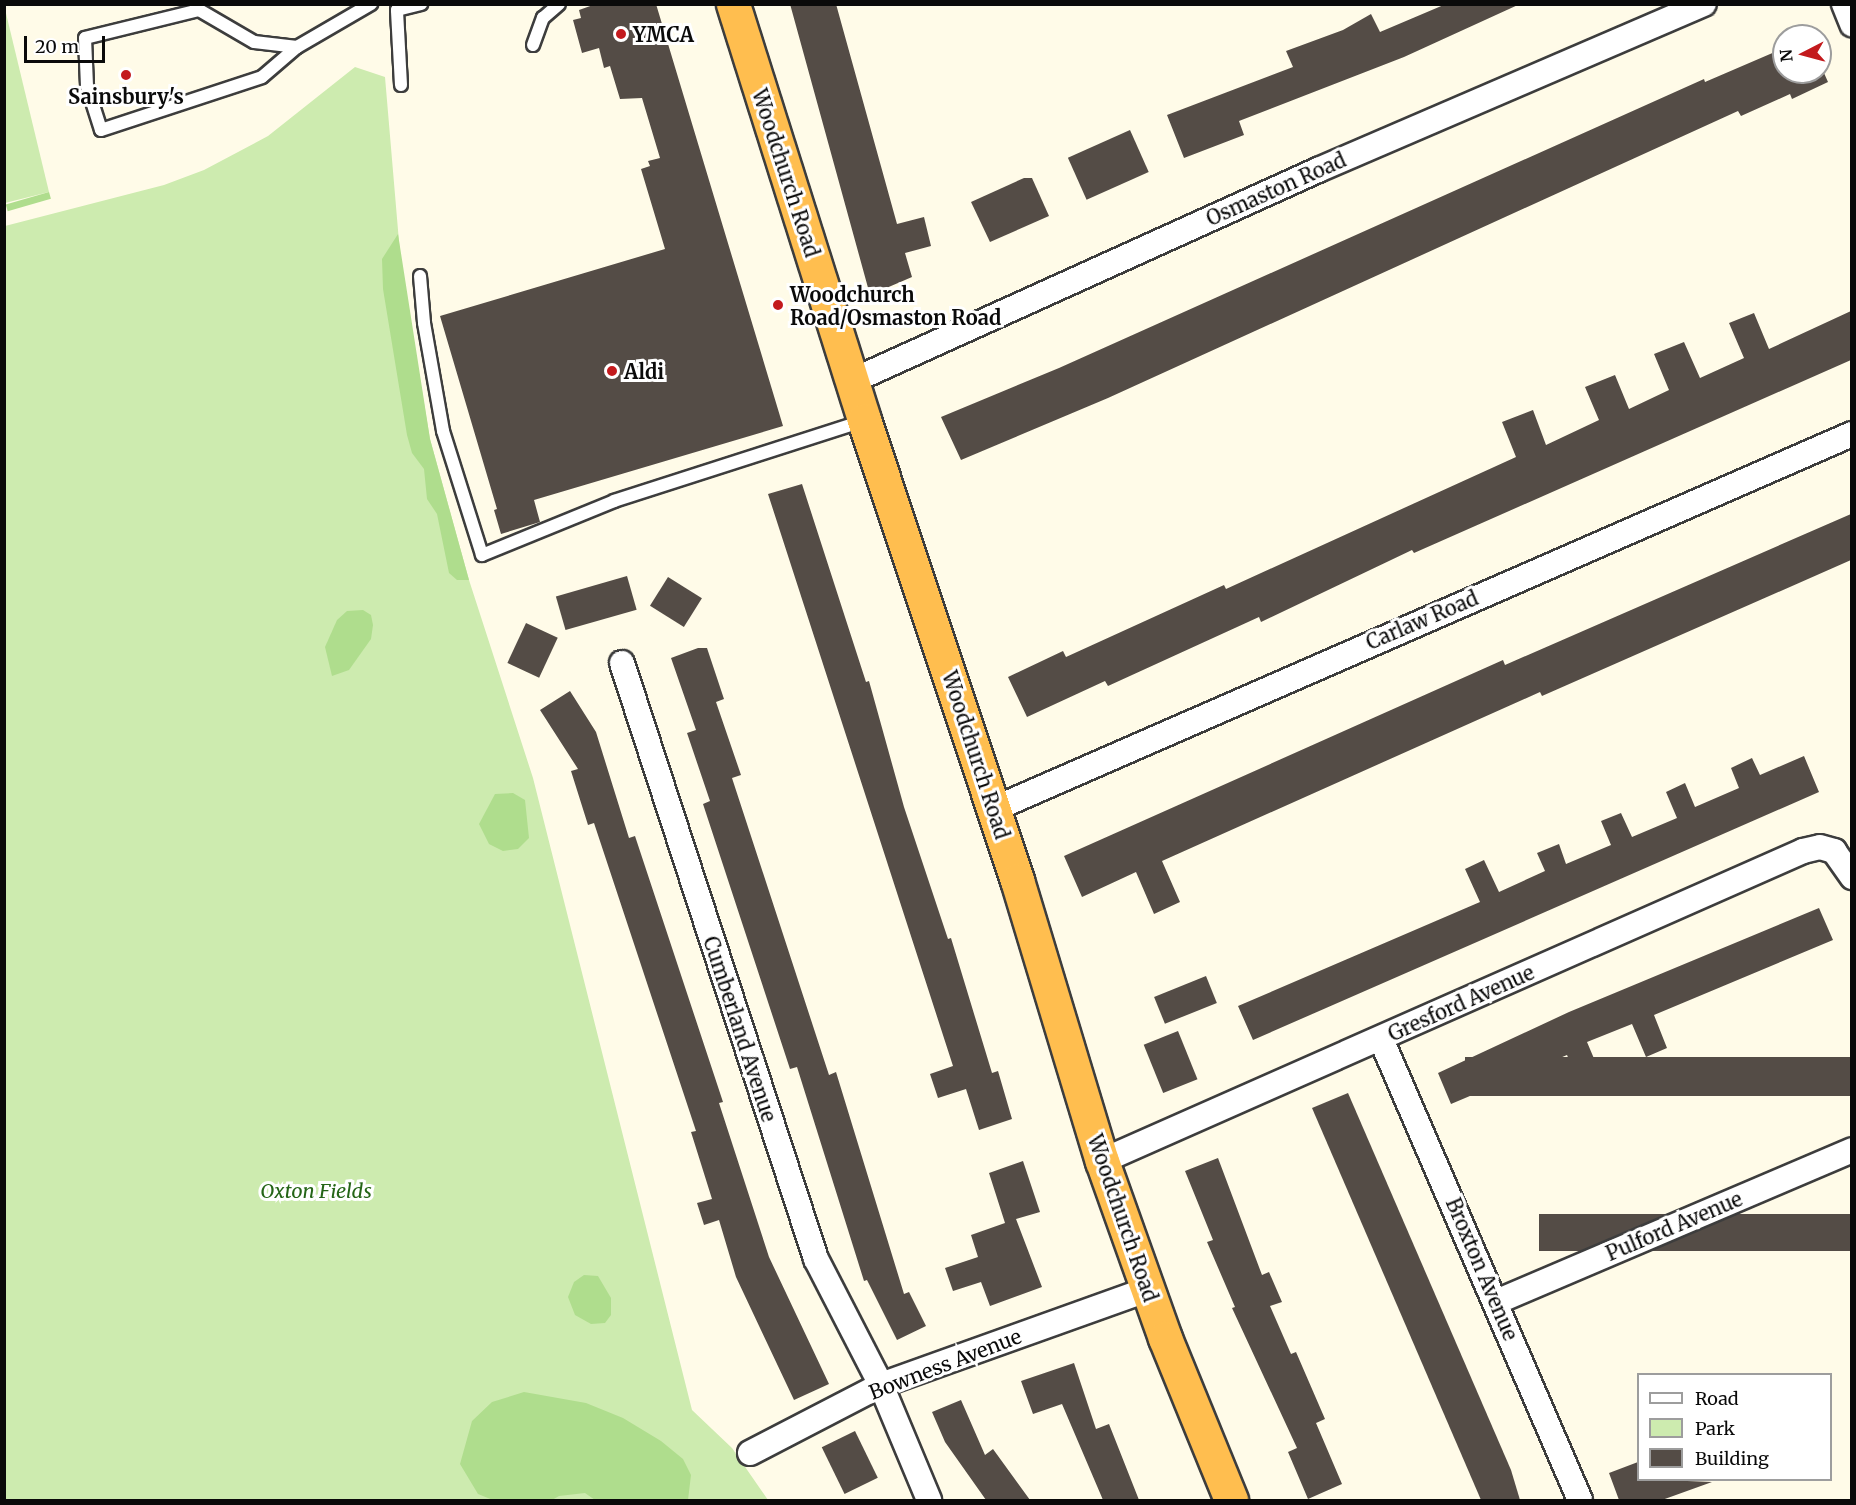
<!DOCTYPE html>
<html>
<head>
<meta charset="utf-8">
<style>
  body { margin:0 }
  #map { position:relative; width:1856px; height:1505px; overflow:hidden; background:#fffbe8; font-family:Merriweather,serif }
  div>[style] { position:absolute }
  .green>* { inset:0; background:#cdebaf }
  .forest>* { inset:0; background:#afdd8d; transform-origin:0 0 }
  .building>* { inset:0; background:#544c46; transform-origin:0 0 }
  .roads { filter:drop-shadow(2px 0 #3d3d3d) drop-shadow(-2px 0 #3d3d3d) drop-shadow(0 2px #3d3d3d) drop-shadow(0 -2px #3d3d3d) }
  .service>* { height:12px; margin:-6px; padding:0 6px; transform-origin:6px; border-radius:6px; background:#fff }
  .minor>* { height:24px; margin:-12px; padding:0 12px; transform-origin:12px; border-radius:12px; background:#fff }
  .trunk>* { height:33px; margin:-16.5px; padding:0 16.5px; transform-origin:16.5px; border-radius:16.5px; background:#ffbe4f }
  .dots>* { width:16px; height:16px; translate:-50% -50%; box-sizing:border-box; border:3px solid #fff; border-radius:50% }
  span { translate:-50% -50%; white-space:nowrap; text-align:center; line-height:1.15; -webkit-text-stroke:6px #fff; paint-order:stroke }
  .poi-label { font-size:20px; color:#0a0a0a; font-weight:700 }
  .left { translate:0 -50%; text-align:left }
  .street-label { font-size:20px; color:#0a0a0a }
  .park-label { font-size:20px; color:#256517; font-style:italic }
  .frame { position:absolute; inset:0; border:6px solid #0a0a0a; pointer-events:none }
  .legend { position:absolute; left:1637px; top:1373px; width:195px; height:108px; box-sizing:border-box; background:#fff; border:2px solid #9d9d9d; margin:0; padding:8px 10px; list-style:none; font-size:18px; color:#0a0a0a }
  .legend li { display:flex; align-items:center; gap:12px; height:30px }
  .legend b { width:30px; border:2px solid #9d9d9d }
  .north { position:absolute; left:1772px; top:24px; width:60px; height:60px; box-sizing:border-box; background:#fff; border:2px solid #9d9d9d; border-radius:50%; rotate:264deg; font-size:16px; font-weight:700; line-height:24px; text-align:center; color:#0a0a0a }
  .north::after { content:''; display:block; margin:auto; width:21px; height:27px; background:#c31a1d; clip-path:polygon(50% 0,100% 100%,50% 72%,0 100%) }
  .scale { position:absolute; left:24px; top:36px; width:81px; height:27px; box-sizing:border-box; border:3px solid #0a0a0a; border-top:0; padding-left:8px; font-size:18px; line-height:21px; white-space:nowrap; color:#0a0a0a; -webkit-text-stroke:4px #fff; paint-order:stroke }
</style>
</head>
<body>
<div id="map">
  <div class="green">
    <div style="clip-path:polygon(4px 5px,49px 192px,5px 203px,4px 203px)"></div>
    <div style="clip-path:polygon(355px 67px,385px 77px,401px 265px,430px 439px,469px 580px,533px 778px,692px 1410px,732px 1448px,768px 1500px,5px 1500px,5px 226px,164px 185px,204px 170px,268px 136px)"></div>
  </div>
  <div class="forest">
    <div style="left:49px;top:192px;width:7px;height:45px;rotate:74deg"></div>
    <div style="clip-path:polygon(398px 234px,430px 439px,469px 580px,457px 580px,449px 573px,437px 514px,427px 499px,424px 469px,412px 453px,407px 435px,383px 289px,382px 259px)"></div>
    <div style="clip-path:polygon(363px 610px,371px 615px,373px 625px,371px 639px,349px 670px,332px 676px,325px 647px,337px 620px,347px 611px)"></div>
    <div style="clip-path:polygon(513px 793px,525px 800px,529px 838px,518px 849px,503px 851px,489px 844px,479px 824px,495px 794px)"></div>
    <div style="clip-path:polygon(584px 1275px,598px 1276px,611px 1298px,611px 1315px,605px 1323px,591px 1324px,575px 1315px,568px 1297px,574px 1282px)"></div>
    <div style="clip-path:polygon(524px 1392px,586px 1403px,623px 1418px,661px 1441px,683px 1459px,691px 1475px,688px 1500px,595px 1500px,585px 1493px,559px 1496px,552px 1500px,493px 1500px,478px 1494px,460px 1464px,472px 1421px,492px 1402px)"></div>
  </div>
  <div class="building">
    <div style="clip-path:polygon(596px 4px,656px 4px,783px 426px,534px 500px,540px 522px,501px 534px,494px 510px,497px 509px,440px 316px,665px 249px,641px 169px,650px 166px,648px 161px,660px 158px,642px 98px,620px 99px,610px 66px,604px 68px,599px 48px,582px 53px,573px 20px,581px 18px,579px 10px)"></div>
    <div style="clip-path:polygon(790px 4px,836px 4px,897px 224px,924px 217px,931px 246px,905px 253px,912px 277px,870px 295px)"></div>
    <div style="clip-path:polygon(1446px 4px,1520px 4px,1404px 57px,1239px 121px,1244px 135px,1184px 158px,1167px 115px,1293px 67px,1286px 51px,1343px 30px,1371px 14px,1380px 32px)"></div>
    <div style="clip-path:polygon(1784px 48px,1784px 72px,1820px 72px,1820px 64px,1828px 82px,1792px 99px,1790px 94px,1741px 116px,1738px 111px,1108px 398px,961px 460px,941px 417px,1059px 368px,1704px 79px,1705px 82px)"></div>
    <div style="left:1130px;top:130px;width:46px;height:68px;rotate:66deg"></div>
    <div style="clip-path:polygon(1024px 178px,1032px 178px,1049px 216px,990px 242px,971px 202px)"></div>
    <div style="clip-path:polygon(1851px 311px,1851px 360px,1414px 553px,1412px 550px,1261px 622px,1259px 617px,1108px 686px,1105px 681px,1027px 717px,1008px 677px,1063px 651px,1066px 657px,1224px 585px,1226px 589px,1516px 457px,1502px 422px,1533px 410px,1546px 445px,1599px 420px,1585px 387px,1615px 375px,1629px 409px,1669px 390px,1654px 354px,1684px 342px,1700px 378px,1744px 358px,1729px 323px,1754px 313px,1769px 349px)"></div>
    <div style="clip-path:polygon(802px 484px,866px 682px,869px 681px,904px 807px,948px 939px,951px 938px,992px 1073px,998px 1071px,1012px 1119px,979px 1130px,966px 1089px,938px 1098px,930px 1074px,953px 1066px,768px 494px)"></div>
    <div style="clip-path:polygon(1851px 514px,1851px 560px,1542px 696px,1540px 692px,1162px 861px,1180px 902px,1154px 914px,1136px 872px,1082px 897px,1064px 856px,1503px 660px,1505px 665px)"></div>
    <div style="left:627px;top:576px;width:35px;height:74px;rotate:74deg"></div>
    <div style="left:668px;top:577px;width:40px;height:34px;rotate:32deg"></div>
    <div style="left:526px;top:623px;width:35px;height:44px;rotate:25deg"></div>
    <div style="clip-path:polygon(698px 648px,707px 648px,724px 699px,716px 702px,741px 775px,732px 778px,829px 1075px,836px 1072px,904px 1294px,909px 1292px,926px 1326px,897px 1340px,867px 1280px,864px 1281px,797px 1067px,790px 1069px,703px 804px,710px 801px,687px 733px,696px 730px,671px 658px)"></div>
    <div style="clip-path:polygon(570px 691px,596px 732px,629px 838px,635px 836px,723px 1102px,719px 1103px,769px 1257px,829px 1384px,794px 1400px,736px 1277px,719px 1220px,704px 1225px,697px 1203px,712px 1199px,691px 1132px,696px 1131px,594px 823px,588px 825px,571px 771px,578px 769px,540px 710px)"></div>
    <div style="clip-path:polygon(1804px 756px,1819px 792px,1253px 1040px,1238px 1006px,1480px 902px,1465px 869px,1484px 860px,1499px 892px,1545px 871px,1537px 853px,1559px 844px,1566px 864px,1611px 845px,1601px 821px,1621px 813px,1632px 837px,1677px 818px,1666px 792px,1685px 783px,1695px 807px,1739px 788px,1731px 768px,1752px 758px,1760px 775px)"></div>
    <div style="clip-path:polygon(1819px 908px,1833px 940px,1654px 1015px,1667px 1048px,1646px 1057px,1632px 1024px,1587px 1042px,1598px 1068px,1576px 1077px,1567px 1055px,1451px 1104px,1438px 1073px,1569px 1012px)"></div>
    <div style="left:1206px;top:976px;width:29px;height:56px;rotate:68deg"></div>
    <div style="left:1178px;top:1031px;width:52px;height:37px;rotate:68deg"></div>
    <div style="left:1851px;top:1057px;width:39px;height:386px;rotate:90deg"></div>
    <div style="clip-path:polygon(1348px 1093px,1511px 1470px,1520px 1500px,1481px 1500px,1312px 1108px)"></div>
    <div style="clip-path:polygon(1218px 1158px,1262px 1275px,1269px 1272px,1282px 1302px,1270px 1306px,1291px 1354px,1296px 1352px,1325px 1419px,1316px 1423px,1342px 1484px,1308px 1499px,1288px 1452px,1297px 1448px,1232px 1308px,1235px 1307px,1207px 1242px,1213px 1240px,1185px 1171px)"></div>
    <div style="clip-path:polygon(1023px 1161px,1040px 1212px,1016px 1219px,1042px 1287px,990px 1306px,981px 1282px,953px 1291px,945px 1268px,978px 1257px,971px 1235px,1005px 1223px,989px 1173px)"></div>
    <div style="left:1851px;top:1214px;width:37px;height:312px;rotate:90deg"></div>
    <div style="clip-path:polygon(1074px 1363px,1096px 1429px,1109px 1424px,1139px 1500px,1103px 1500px,1062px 1404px,1033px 1414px,1021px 1381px)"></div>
    <div style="clip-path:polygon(961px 1400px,985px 1455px,993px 1449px,1030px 1500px,986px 1500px,945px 1442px,932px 1412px)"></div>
    <div style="left:855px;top:1431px;width:52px;height:37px;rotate:64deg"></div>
    <div style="clip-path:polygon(1638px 1462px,1638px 1479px,1712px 1482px,1662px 1500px,1619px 1500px,1609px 1473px)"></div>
  </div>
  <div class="roads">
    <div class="service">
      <div style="left:533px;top:45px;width:29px;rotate:-70deg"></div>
      <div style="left:543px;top:18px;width:21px;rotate:-41deg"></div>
      <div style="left:297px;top:47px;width:43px;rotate:-173.4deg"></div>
      <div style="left:254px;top:42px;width:64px;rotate:-149.8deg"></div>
      <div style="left:199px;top:10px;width:117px;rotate:166.2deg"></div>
      <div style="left:85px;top:38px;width:48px;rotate:87.6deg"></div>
      <div style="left:87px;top:86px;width:46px;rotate:72.3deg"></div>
      <div style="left:101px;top:130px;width:169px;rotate:-18.2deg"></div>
      <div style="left:262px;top:77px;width:46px;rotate:-40.6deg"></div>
      <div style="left:297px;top:47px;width:86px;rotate:-30.2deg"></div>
      <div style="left:401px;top:85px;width:75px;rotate:-93.1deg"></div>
      <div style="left:397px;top:10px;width:25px;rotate:-14deg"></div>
      <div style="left:420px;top:276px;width:47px;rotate:85.1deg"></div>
      <div style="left:424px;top:323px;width:110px;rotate:80deg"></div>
      <div style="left:443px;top:431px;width:130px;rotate:72.5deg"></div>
      <div style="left:482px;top:555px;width:143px;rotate:-22.2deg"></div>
      <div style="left:614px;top:501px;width:262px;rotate:-17.8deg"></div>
    </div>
    <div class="minor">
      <div style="left:1844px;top:4px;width:22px;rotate:68deg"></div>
      <div style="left:852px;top:381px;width:512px;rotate:-24.36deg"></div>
      <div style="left:1318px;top:170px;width:420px;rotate:-23.3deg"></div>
      <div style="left:622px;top:663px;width:627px;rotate:71.97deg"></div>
      <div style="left:816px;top:1259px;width:142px;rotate:62.7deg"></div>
      <div style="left:881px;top:1385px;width:125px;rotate:67.3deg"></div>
      <div style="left:994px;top:809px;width:936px;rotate:-23.61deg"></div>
      <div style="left:1381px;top:1039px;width:502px;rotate:66.65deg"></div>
      <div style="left:1102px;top:1161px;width:766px;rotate:-23.86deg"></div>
      <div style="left:1803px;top:851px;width:17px;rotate:-13deg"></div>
      <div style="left:1820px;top:847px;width:15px;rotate:16deg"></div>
      <div style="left:1834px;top:851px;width:32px;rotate:55deg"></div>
      <div style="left:1496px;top:1302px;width:387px;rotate:-23.1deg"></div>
      <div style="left:750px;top:1453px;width:148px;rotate:-27.4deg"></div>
      <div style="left:881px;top:1385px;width:282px;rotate:-19.7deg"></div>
    </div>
    <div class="trunk">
      <div style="left:733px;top:4px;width:436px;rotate:72.5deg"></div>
      <div style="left:864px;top:420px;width:485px;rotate:71.6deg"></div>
      <div style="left:1017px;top:880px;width:294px;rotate:73.2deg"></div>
      <div style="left:1102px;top:1161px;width:188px;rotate:70.4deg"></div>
      <div style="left:1165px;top:1338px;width:175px;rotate:67.8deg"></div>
    </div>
  </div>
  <div class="dots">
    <div style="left:621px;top:34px;background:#c31a1d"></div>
    <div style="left:126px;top:75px;background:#c31a1d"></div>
    <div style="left:778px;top:305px;background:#c31a1d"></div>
    <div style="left:612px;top:371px;background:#c31a1d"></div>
  </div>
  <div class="poi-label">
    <span class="left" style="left:633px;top:34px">YMCA</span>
    <span style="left:126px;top:96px">Sainsbury's</span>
    <span class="left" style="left:790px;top:306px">Woodchurch<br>Road/Osmaston Road</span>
    <span class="left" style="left:624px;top:371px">Aldi</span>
  </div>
  <div class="street-label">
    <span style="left:786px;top:173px;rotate:72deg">Woodchurch Road</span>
    <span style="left:1276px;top:189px;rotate:-24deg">Osmaston Road</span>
    <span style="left:1422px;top:620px;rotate:-23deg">Carlaw Road</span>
    <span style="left:976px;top:755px;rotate:72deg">Woodchurch Road</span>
    <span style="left:1461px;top:1003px;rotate:-24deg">Gresford Avenue</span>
    <span style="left:740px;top:1029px;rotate:72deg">Cumberland Avenue</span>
    <span style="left:1123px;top:1218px;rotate:71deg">Woodchurch Road</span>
    <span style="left:1674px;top:1226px;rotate:-23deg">Pulford Avenue</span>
    <span style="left:1482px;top:1269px;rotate:67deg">Broxton Avenue</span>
    <span style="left:945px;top:1364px;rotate:-21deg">Bowness Avenue</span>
  </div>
  <div class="park-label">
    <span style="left:316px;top:1190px">Oxton Fields</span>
  </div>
  <div class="frame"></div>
  <ul class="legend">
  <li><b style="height:8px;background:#fff"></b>Road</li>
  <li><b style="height:16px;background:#cdebaf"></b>Park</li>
  <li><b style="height:16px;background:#544c46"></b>Building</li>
  </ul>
  <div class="north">N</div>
  <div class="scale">20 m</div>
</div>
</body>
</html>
